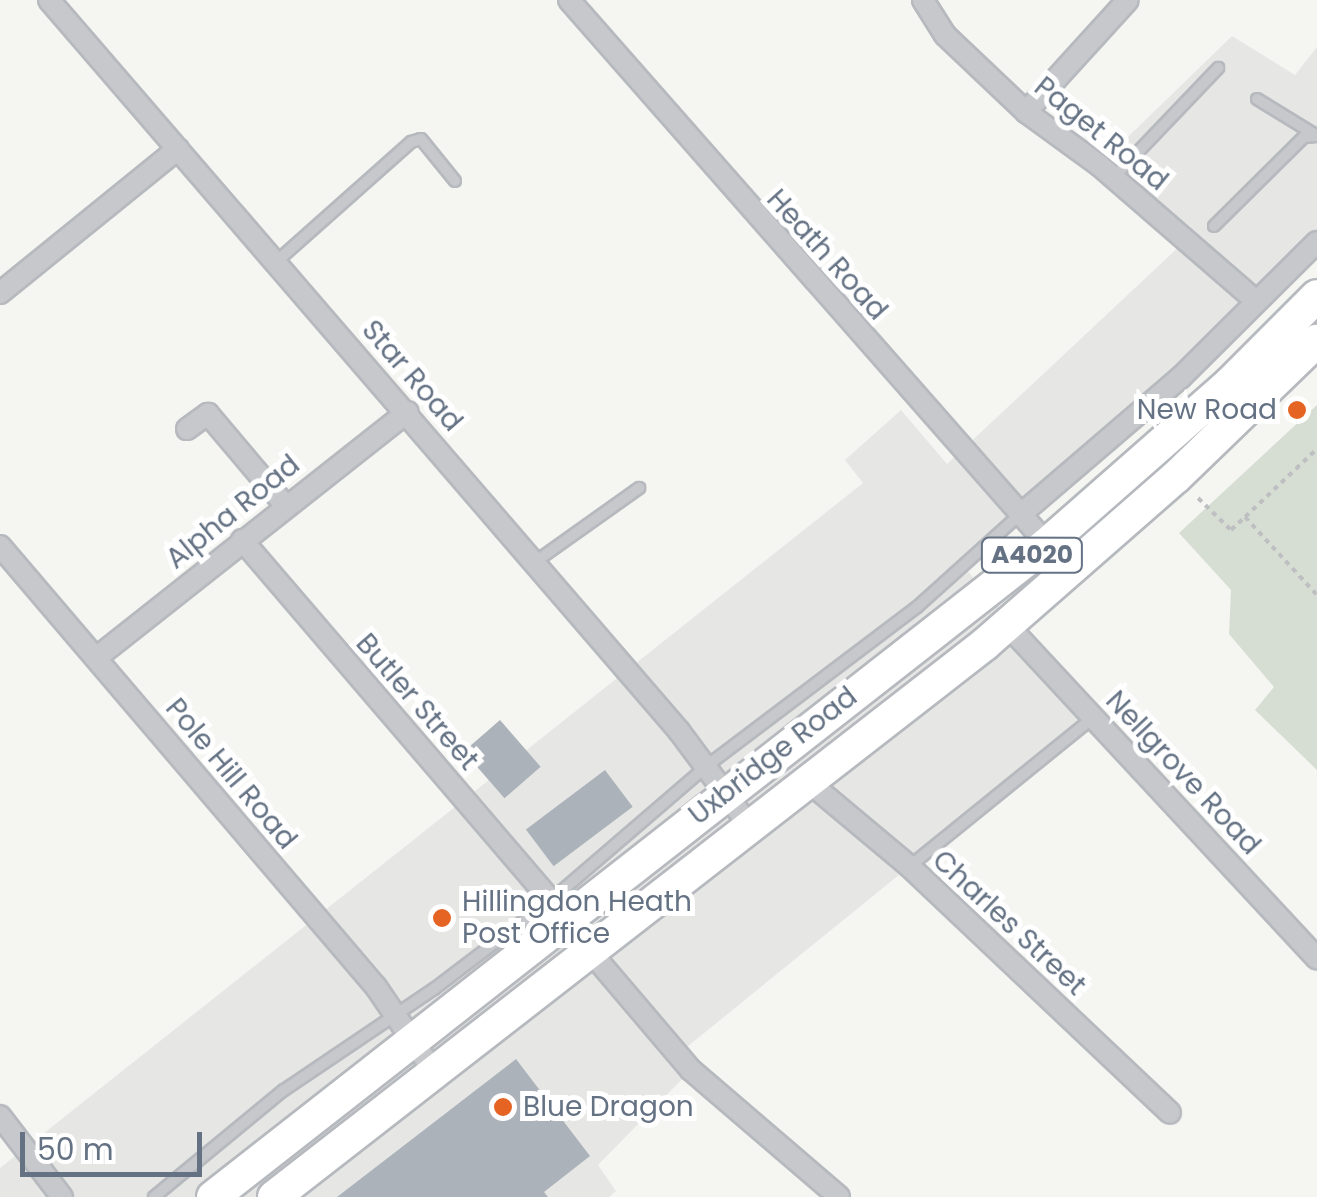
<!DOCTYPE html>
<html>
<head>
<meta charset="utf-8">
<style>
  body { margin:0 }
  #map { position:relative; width:1317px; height:1197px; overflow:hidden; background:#f5f6f2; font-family:Poppins,sans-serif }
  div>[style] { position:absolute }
  .built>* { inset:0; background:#e6e7e5 }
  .green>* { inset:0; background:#d6ddd3 }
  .building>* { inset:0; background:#abb2b9; transform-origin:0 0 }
  .path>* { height:4px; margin-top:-2px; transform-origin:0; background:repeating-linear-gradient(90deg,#bdbfc1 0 5px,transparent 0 10px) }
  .roads { filter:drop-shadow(2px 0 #b6b9be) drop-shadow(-2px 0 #b6b9be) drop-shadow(0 2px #b6b9be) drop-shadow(0 -2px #b6b9be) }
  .service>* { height:10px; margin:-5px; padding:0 5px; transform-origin:5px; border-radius:5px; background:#c6c8cc }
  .minor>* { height:20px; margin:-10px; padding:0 10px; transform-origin:10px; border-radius:10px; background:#c6c8cc }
  .primary>* { height:32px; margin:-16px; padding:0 16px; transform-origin:16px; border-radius:16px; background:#fff }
  .dots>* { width:28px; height:28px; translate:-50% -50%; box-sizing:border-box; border:5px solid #fff; border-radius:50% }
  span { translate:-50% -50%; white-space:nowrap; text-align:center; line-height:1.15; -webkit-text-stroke:10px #fff; paint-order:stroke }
  .shield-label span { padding:2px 8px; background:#fff; border:2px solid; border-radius:8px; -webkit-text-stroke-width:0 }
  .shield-label { font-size:25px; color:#647284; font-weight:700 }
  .street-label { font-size:28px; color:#647284 }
  .poi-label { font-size:28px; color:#647284 }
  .right { translate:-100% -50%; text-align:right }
  .left { translate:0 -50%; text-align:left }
  .scale { position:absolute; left:20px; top:1132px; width:182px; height:45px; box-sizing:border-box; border:5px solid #647284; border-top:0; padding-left:12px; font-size:30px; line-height:35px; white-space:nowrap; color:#647284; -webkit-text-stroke:8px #fff; paint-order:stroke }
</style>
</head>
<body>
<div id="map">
  <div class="built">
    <div style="clip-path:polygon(1232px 36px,1295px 75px,1317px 47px,1317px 231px,964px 567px,1094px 717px,677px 1055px,691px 1070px,598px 1165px,616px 1191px,609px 1197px,0 1197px,0 1168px,863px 483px,845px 460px,901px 410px,947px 464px,1183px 243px,1099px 165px)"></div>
  </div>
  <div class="green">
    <div style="clip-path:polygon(1317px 405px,1317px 770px,1255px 710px,1274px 687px,1229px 634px,1231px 590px,1179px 533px)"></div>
  </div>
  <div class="building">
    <div style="left:500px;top:720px;width:62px;height:48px;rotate:49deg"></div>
    <div style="left:605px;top:770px;width:46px;height:99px;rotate:53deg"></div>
    <div style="clip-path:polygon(516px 1059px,590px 1156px,544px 1192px,548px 1197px,337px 1197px)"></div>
  </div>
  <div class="path">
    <div style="left:1198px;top:498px;width:46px;rotate:44.1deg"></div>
    <div style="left:1231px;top:530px;width:19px;rotate:-43deg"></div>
    <div style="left:1245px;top:517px;width:106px;rotate:47.3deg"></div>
    <div style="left:1245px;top:517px;width:99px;rotate:-43.4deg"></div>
  </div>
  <div class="roads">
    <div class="service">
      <div style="left:1257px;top:99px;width:67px;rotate:31.6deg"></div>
      <div style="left:1114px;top:177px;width:151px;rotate:-46.3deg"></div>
      <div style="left:1214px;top:226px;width:127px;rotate:-44.7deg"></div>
      <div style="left:1304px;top:137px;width:13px;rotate:-4deg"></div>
      <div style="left:276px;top:262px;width:181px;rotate:-41.6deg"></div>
      <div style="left:411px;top:142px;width:10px;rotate:-17deg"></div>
      <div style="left:421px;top:139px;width:54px;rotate:51deg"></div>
      <div style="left:535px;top:562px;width:128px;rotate:-35.4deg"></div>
      <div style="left:910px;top:866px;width:237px;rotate:-39deg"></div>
      <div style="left:154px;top:1197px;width:168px;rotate:-39.5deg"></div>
      <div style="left:284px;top:1090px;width:181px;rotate:-34deg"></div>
      <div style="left:434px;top:989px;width:147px;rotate:-37.3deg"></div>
      <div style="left:551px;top:900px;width:207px;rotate:-40.7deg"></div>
      <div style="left:708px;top:765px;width:262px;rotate:-37.1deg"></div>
      <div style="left:917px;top:607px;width:137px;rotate:-42deg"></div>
    </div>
    <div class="minor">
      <div style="left:49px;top:0;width:965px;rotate:49.24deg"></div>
      <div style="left:679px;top:731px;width:116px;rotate:53.4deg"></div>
      <div style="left:569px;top:0;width:724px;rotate:48.69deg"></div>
      <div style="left:923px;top:0;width:41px;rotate:57.8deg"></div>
      <div style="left:945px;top:35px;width:112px;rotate:43.5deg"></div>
      <div style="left:1026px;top:112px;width:90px;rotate:36deg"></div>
      <div style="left:1099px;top:165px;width:208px;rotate:40.9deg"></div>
      <div style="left:1026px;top:112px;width:151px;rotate:-47.7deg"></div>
      <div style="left:0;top:293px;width:229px;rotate:-39deg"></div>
      <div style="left:187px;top:429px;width:26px;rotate:-36deg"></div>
      <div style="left:208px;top:414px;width:119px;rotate:49.8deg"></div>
      <div style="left:1020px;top:515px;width:211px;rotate:-40.6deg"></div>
      <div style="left:1180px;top:378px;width:193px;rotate:-44.8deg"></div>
      <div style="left:242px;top:540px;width:474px;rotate:49.4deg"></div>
      <div style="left:0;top:546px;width:580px;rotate:49.55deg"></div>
      <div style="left:376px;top:987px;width:103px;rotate:55.7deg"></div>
      <div style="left:1008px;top:626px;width:454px;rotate:47.1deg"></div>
      <div style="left:96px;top:658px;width:397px;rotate:-38.3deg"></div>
      <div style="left:805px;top:779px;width:136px;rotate:39.9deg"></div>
      <div style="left:909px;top:866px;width:359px;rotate:43.4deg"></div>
      <div style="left:588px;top:949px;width:159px;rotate:49.6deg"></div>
      <div style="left:691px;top:1070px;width:195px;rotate:40.6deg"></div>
      <div style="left:0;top:1116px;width:102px;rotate:52.6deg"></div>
    </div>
    <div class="primary">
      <div style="left:213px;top:1197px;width:1059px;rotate:-38.06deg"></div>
      <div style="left:1047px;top:544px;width:242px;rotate:-41.3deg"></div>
      <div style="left:1229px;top:384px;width:124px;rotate:-45deg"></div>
      <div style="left:274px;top:1197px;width:901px;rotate:-37.87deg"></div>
      <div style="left:985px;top:644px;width:254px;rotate:-41.2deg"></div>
      <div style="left:1176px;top:477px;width:196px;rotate:-44deg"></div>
    </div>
  </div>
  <div class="dots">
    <div style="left:1297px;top:410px;background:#e56323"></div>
    <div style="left:442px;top:918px;background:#e56323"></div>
    <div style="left:503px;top:1107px;background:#e56323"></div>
  </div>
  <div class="shield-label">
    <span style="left:1032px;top:555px">A4020</span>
  </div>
  <div class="street-label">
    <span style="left:1101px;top:134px;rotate:39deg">Paget Road</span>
    <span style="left:827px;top:255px;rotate:48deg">Heath Road</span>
    <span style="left:412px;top:376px;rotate:49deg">Star Road</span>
    <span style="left:233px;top:512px;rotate:-39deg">Alpha Road</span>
    <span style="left:417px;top:702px;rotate:49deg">Butler Street</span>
    <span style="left:773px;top:756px;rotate:-38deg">Uxbridge Road</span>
    <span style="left:1183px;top:773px;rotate:47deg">Nellgrove Road</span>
    <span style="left:231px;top:774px;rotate:50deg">Pole Hill Road</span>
    <span style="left:1009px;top:923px;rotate:43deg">Charles Street</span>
  </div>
  <div class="poi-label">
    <span class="right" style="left:1277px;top:410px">New Road</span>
    <span class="left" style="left:462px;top:918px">Hillingdon Heath<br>Post Office</span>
    <span class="left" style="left:523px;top:1107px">Blue Dragon</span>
  </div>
  <div class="scale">50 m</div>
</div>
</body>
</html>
